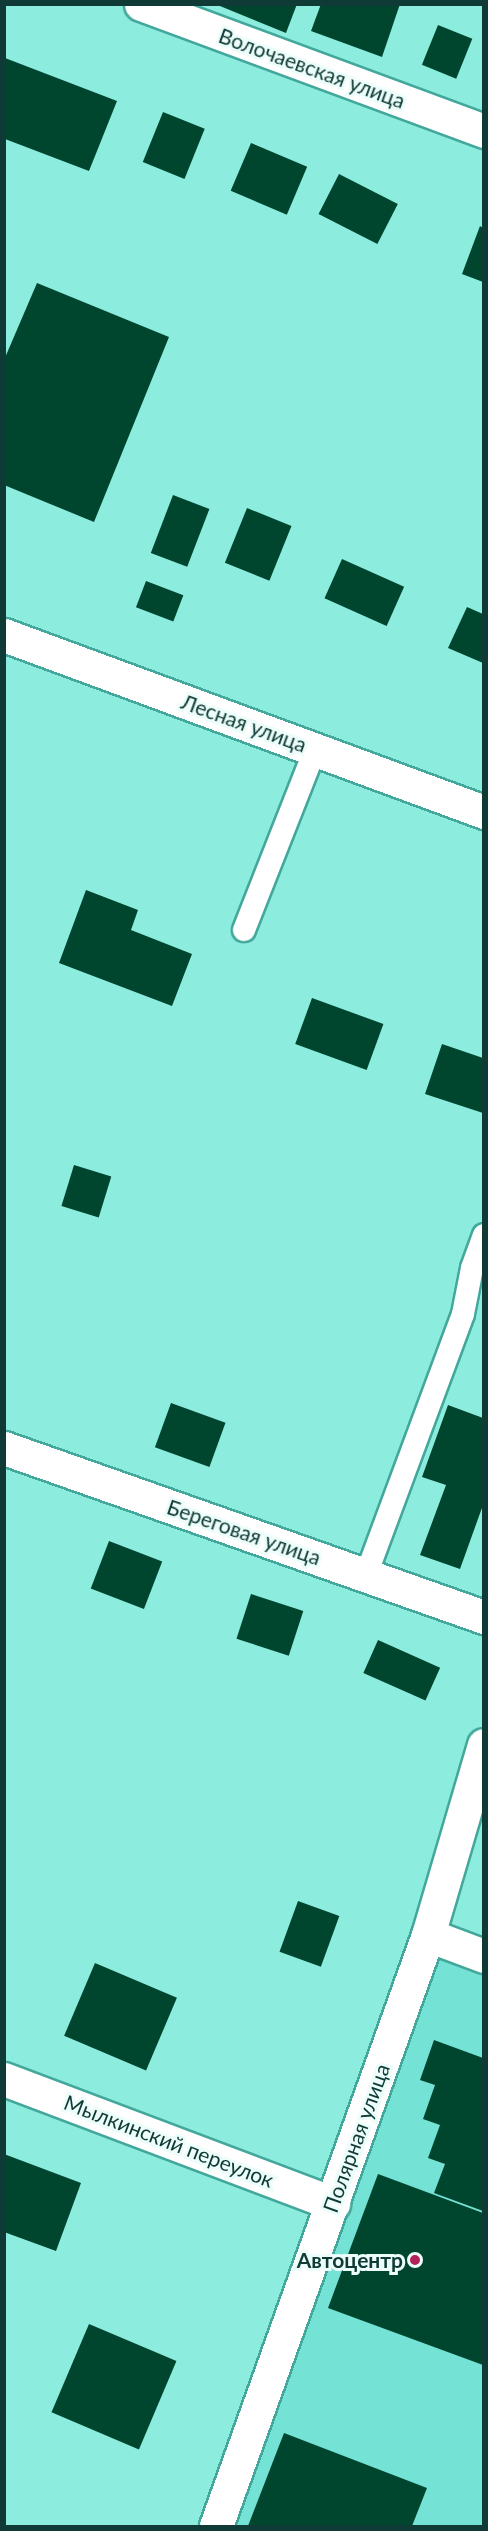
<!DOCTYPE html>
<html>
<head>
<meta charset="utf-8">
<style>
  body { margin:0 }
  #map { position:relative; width:488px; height:2531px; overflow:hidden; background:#8ceddf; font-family:Lato,sans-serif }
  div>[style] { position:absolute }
  .built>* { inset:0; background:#74e2d4 }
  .building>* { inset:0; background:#00462f; transform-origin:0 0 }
  .roads { filter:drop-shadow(2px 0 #43a79b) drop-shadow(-2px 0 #43a79b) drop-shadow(0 2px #43a79b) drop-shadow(0 -2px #43a79b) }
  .lane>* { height:22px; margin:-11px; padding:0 11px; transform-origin:11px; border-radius:11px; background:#fff }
  .street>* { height:33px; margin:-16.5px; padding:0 16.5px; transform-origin:16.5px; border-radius:16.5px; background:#fff }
  .secondary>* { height:33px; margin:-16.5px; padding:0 16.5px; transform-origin:16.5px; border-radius:16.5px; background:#fff }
  .dots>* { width:16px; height:16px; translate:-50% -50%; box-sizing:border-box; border:3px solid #ecfdfa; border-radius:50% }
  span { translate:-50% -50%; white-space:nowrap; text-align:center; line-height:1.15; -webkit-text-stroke:6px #ecfdfa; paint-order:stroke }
  .street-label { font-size:21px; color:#0f3a35 }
  .poi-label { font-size:21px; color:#0f3a35; font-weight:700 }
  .right { translate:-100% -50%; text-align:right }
  .frame { position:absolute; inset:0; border:6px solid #0f3a35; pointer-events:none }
</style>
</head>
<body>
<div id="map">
  <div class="built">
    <div style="clip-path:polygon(428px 1935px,483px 1956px,483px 2526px,216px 2526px)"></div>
  </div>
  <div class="building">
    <div style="clip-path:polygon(215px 4px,297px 4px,286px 33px)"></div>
    <div style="clip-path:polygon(321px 4px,400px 4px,382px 57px,311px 31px)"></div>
    <div style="left:438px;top:25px;width:37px;height:43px;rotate:22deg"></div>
    <div style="clip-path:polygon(5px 58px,117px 101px,89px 171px,5px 139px)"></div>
    <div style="left:163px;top:112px;width:45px;height:54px;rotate:22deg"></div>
    <div style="left:251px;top:143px;width:61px;height:52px;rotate:23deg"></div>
    <div style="left:339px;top:174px;width:66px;height:45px;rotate:27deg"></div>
    <div style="clip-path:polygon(480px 226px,483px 228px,483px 282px,462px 274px)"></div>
    <div style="clip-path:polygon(37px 283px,169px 337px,94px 522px,4px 485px,4px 360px)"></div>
    <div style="left:173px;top:495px;width:39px;height:62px;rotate:21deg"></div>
    <div style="left:247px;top:508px;width:48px;height:59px;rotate:22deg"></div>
    <div style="left:342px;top:559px;width:68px;height:43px;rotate:24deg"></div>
    <div style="left:146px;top:581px;width:40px;height:28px;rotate:21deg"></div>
    <div style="clip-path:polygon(467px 607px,483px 614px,483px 663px,448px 648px)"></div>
    <div style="clip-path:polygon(86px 890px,138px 910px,131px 930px,192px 954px,172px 1006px,59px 963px)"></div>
    <div style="left:312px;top:998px;width:76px;height:49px;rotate:20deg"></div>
    <div style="clip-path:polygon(442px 1044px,483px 1058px,483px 1113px,425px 1094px)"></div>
    <div style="left:74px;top:1165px;width:39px;height:43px;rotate:17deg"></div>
    <div style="left:171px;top:1403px;width:58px;height:47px;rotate:20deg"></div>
    <div style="clip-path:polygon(448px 1405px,483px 1418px,483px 1505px,460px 1569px,420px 1555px,446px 1485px,422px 1477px)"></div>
    <div style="left:109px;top:1541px;width:57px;height:51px;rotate:21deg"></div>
    <div style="left:251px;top:1594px;width:55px;height:47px;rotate:18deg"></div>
    <div style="left:378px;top:1640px;width:68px;height:36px;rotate:24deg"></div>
    <div style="left:298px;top:1901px;width:44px;height:54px;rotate:20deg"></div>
    <div style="left:95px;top:1963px;width:89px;height:79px;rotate:23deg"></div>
    <div style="clip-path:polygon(434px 2040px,483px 2058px,483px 2211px,434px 2193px,445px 2164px,428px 2158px,440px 2125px,423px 2119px,435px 2085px,420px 2080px)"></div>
    <div style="clip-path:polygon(4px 2154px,81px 2183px,56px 2251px,4px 2232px)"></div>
    <div style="clip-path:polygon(378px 2174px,483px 2213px,483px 2365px,328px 2308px)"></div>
    <div style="left:89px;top:2324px;width:95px;height:96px;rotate:23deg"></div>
    <div style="clip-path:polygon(284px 2433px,427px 2488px,412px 2526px,248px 2526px)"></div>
  </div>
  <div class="roads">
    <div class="lane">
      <div style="left:244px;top:930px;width:193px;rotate:-68.5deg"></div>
      <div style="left:366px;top:1575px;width:278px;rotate:-69.6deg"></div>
      <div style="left:463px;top:1314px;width:47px;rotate:-78.9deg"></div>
      <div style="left:472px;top:1268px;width:35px;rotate:-70deg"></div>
    </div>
    <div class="street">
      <div style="left:141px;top:4px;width:366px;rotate:20.3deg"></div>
      <div style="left:4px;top:1448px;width:509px;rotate:19.4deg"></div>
      <div style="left:428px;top:1935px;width:60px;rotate:20.6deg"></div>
      <div style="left:4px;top:2079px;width:352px;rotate:20.7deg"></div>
      <div style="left:216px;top:2526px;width:628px;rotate:-70.27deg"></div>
      <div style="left:428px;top:1935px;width:198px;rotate:-73.6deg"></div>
    </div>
    <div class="secondary">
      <div style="left:4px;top:635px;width:512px;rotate:20.24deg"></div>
    </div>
  </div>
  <div class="dots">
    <div style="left:415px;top:2260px;background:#b22459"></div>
  </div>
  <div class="street-label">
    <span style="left:312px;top:68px;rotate:20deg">Волочаевская улица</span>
    <span style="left:244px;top:723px;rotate:20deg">Лесная улица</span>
    <span style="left:244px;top:1532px;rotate:19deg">Береговая улица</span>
    <span style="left:356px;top:2138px;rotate:-70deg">Полярная улица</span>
    <span style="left:169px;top:2141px;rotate:21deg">Мылкинский переулок</span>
  </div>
  <div class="poi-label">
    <span class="right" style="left:403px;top:2260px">Автоцентр</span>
  </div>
  <div class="frame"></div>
</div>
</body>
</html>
